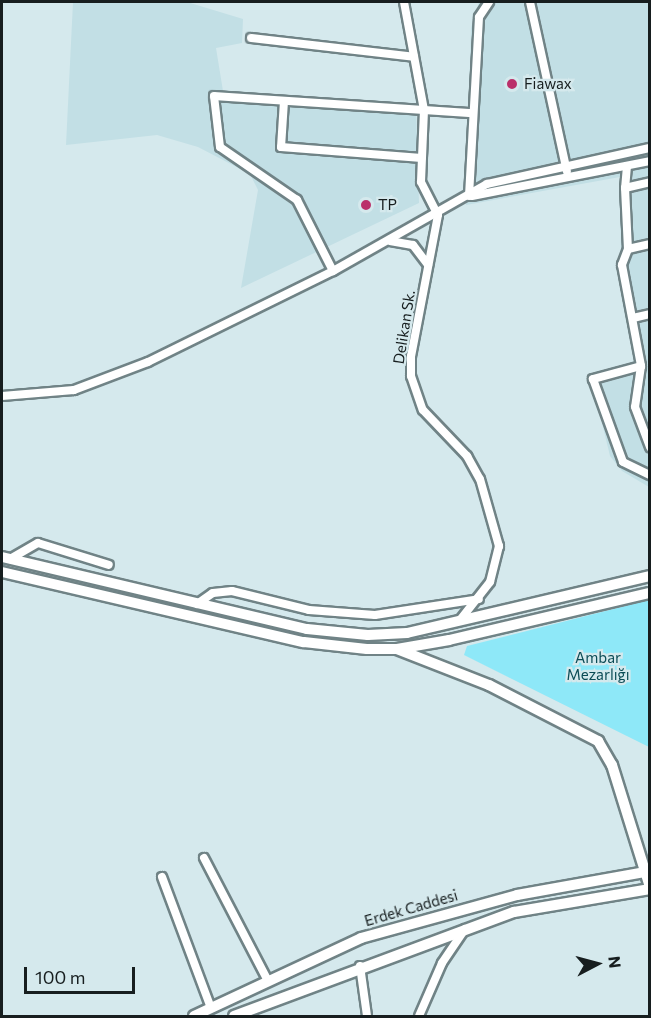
<!DOCTYPE html>
<html>
<head>
<meta charset="utf-8">
<style>
  body { margin:0 }
  #map { position:relative; width:651px; height:1018px; overflow:hidden; background:#d5e9ed; font-family:Commissioner,sans-serif }
  div>[style] { position:absolute }
  .built>* { inset:0; background:#c2dfe5 }
  .green>* { inset:0; background:#8ee8f8 }
  .roads { filter:drop-shadow(2px 0 #708386) drop-shadow(-2px 0 #708386) drop-shadow(0 2px #708386) drop-shadow(0 -2px #708386) }
  .minor>* { height:8px; margin:-4px; padding:0 4px; transform-origin:4px; border-radius:4px; background:#fff }
  .tertiary>* { height:10px; margin:-5px; padding:0 5px; transform-origin:5px; border-radius:5px; background:#fff }
  .dots>* { width:16px; height:16px; translate:-50% -50%; box-sizing:border-box; border:3px solid #d5e9ed; border-radius:50% }
  span { translate:-50% -50%; white-space:nowrap; text-align:center; line-height:1.15; -webkit-text-stroke:4.5px #d5e9ed; paint-order:stroke }
  .poi-label { font-size:15px; color:#171e1f }
  .left { translate:0 -50%; text-align:left }
  .street-label { font-size:15px; color:#171e1f }
  .park-label { font-size:15px; color:#0b4b55 }
  .frame { position:absolute; inset:0; border:3px solid #171e1f; pointer-events:none }
  .north { position:absolute; left:567px; top:934px; width:60px; height:60px; -webkit-text-stroke:4px #d5e9ed; paint-order:stroke; rotate:84deg; font-size:16px; font-weight:700; line-height:24px; text-align:center; color:#171e1f }
  .north::after { content:''; display:block; margin:auto; width:21px; height:27px; background:#171e1f; clip-path:polygon(50% 0,100% 100%,50% 72%,0 100%) }
  .scale { position:absolute; left:24px; top:967px; width:111px; height:27px; box-sizing:border-box; border:3px solid #171e1f; border-top:0; padding-left:8px; font-size:18px; line-height:21px; white-space:nowrap; color:#171e1f; -webkit-text-stroke:4px #d5e9ed; paint-order:stroke }
</style>
</head>
<body>
<div id="map">
  <div class="built">
    <div style="clip-path:polygon(73px 2px,187px 2px,243px 19px,242px 43px,216px 48px,223px 91px,416px 104px,419px 203px,241px 288px,258px 190px,250px 174px,198px 147px,157px 135px,66px 145px)"></div>
    <div style="clip-path:polygon(479px 2px,649px 2px,649px 487px,622px 471px,610px 456px,591px 377px,635px 361px,621px 257px,620px 177px,466px 205px,471px 28px)"></div>
  </div>
  <div class="green">
    <div style="clip-path:polygon(649px 600px,649px 747px,464px 655px,467px 646px)"></div>
  </div>
  <div class="roads">
    <div class="minor">
      <div style="left:404px;top:2px;width:110px;rotate:79.5deg"></div>
      <div style="left:424px;top:110px;width:72px;rotate:92.4deg"></div>
      <div style="left:421px;top:182px;width:37px;rotate:63deg"></div>
      <div style="left:530px;top:2px;width:173px;rotate:77.7deg"></div>
      <div style="left:251px;top:38px;width:164px;rotate:6.6deg"></div>
      <div style="left:284px;top:101px;width:46px;rotate:93.7deg"></div>
      <div style="left:281px;top:147px;width:141px;rotate:4.5deg"></div>
      <div style="left:627px;top:166px;width:22px;rotate:95deg"></div>
      <div style="left:625px;top:188px;width:26px;rotate:-13deg"></div>
      <div style="left:625px;top:188px;width:61px;rotate:87.2deg"></div>
      <div style="left:628px;top:249px;width:17px;rotate:111deg"></div>
      <div style="left:622px;top:265px;width:103px;rotate:79.3deg"></div>
      <div style="left:641px;top:366px;width:41px;rotate:98.3deg"></div>
      <div style="left:635px;top:407px;width:43px;rotate:69.4deg"></div>
      <div style="left:469px;top:196px;width:179px;rotate:-86.8deg"></div>
      <div style="left:479px;top:17px;width:18px;rotate:-56deg"></div>
      <div style="left:472px;top:196px;width:181px;rotate:-11.1deg"></div>
      <div style="left:438px;top:215px;width:144px;rotate:100.8deg"></div>
      <div style="left:411px;top:356px;width:20px;rotate:90deg"></div>
      <div style="left:411px;top:376px;width:36px;rotate:71deg"></div>
      <div style="left:423px;top:410px;width:64px;rotate:46.3deg"></div>
      <div style="left:467px;top:456px;width:26px;rotate:61deg"></div>
      <div style="left:480px;top:479px;width:70px;rotate:74.2deg"></div>
      <div style="left:499px;top:546px;width:37px;rotate:104deg"></div>
      <div style="left:490px;top:582px;width:48px;rotate:128.3deg"></div>
      <div style="left:390px;top:241px;width:23px;rotate:10deg"></div>
      <div style="left:413px;top:245px;width:25px;rotate:53deg"></div>
      <div style="left:628px;top:249px;width:23px;rotate:-13deg"></div>
      <div style="left:333px;top:271px;width:80px;rotate:-116.9deg"></div>
      <div style="left:297px;top:200px;width:93px;rotate:-145.5deg"></div>
      <div style="left:220px;top:147px;width:51px;rotate:-96.7deg"></div>
      <div style="left:214px;top:96px;width:259px;rotate:3.8deg"></div>
      <div style="left:633px;top:318px;width:17px;rotate:-13deg"></div>
      <div style="left:641px;top:366px;width:50px;rotate:164.8deg"></div>
      <div style="left:593px;top:379px;width:88px;rotate:70.1deg"></div>
      <div style="left:623px;top:462px;width:30px;rotate:26deg"></div>
      <div style="left:2px;top:396px;width:72px;rotate:-4.8deg"></div>
      <div style="left:74px;top:390px;width:79px;rotate:-20.7deg"></div>
      <div style="left:148px;top:362px;width:206px;rotate:-26.2deg"></div>
      <div style="left:333px;top:271px;width:177px;rotate:-29.5deg"></div>
      <div style="left:487px;top:184px;width:167px;rotate:-12.5deg"></div>
      <div style="left:10px;top:559px;width:32px;rotate:-30deg"></div>
      <div style="left:38px;top:543px;width:74px;rotate:17.2deg"></div>
      <div style="left:197px;top:604px;width:19px;rotate:-35deg"></div>
      <div style="left:213px;top:593px;width:19px;rotate:-6deg"></div>
      <div style="left:232px;top:591px;width:79px;rotate:13.9deg"></div>
      <div style="left:309px;top:610px;width:66px;rotate:4.3deg"></div>
      <div style="left:375px;top:615px;width:105px;rotate:-8.7deg"></div>
      <div style="left:204px;top:858px;width:136px;rotate:62.5deg"></div>
      <div style="left:162px;top:877px;width:140px;rotate:69.5deg"></div>
      <div style="left:360px;top:966px;width:50px;rotate:82deg"></div>
      <div style="left:419px;top:1016px;width:58px;rotate:-66.5deg"></div>
      <div style="left:442px;top:963px;width:41px;rotate:-55.9deg"></div>
    </div>
    <div class="tertiary">
      <div style="left:2px;top:557px;width:313px;rotate:13.3deg"></div>
      <div style="left:307px;top:629px;width:61px;rotate:5.6deg"></div>
      <div style="left:368px;top:635px;width:39px;rotate:-3deg"></div>
      <div style="left:407px;top:633px;width:250px;rotate:-13.2deg"></div>
      <div style="left:2px;top:572px;width:310px;rotate:13.1deg"></div>
      <div style="left:304px;top:642px;width:63px;rotate:6.3deg"></div>
      <div style="left:367px;top:649px;width:30px"></div>
      <div style="left:397px;top:649px;width:53px;rotate:-9.8deg"></div>
      <div style="left:449px;top:640px;width:206px;rotate:-13.2deg"></div>
      <div style="left:397px;top:649px;width:99px;rotate:21.4deg"></div>
      <div style="left:489px;top:685px;width:123px;rotate:27.2deg"></div>
      <div style="left:598px;top:741px;width:28px;rotate:60deg"></div>
      <div style="left:612px;top:765px;width:128px;rotate:72.7deg"></div>
      <div style="left:194px;top:1016px;width:184px;rotate:-25deg"></div>
      <div style="left:361px;top:938px;width:162px;rotate:-15.4deg"></div>
      <div style="left:517px;top:895px;width:135px;rotate:-10.2deg"></div>
      <div style="left:234px;top:1016px;width:299px;rotate:-20.4deg"></div>
      <div style="left:514px;top:912px;width:138px;rotate:-9.6deg"></div>
    </div>
  </div>
  <div class="dots">
    <div style="left:512px;top:84px;background:#ba306a"></div>
    <div style="left:366px;top:205px;background:#ba306a"></div>
  </div>
  <div class="poi-label">
    <span class="left" style="left:524px;top:84px">Fiawax</span>
    <span class="left" style="left:378px;top:205px">TP</span>
  </div>
  <div class="street-label">
    <span style="left:404px;top:327px;rotate:-81deg">Delikan Sk.</span>
    <span style="left:411px;top:908px;rotate:-16deg">Erdek Caddesi</span>
  </div>
  <div class="park-label">
    <span style="left:598px;top:666px">Ambar<br>Mezarlığı</span>
  </div>
  <div class="frame"></div>
  <div class="north">N</div>
  <div class="scale">100 m</div>
</div>
</body>
</html>
